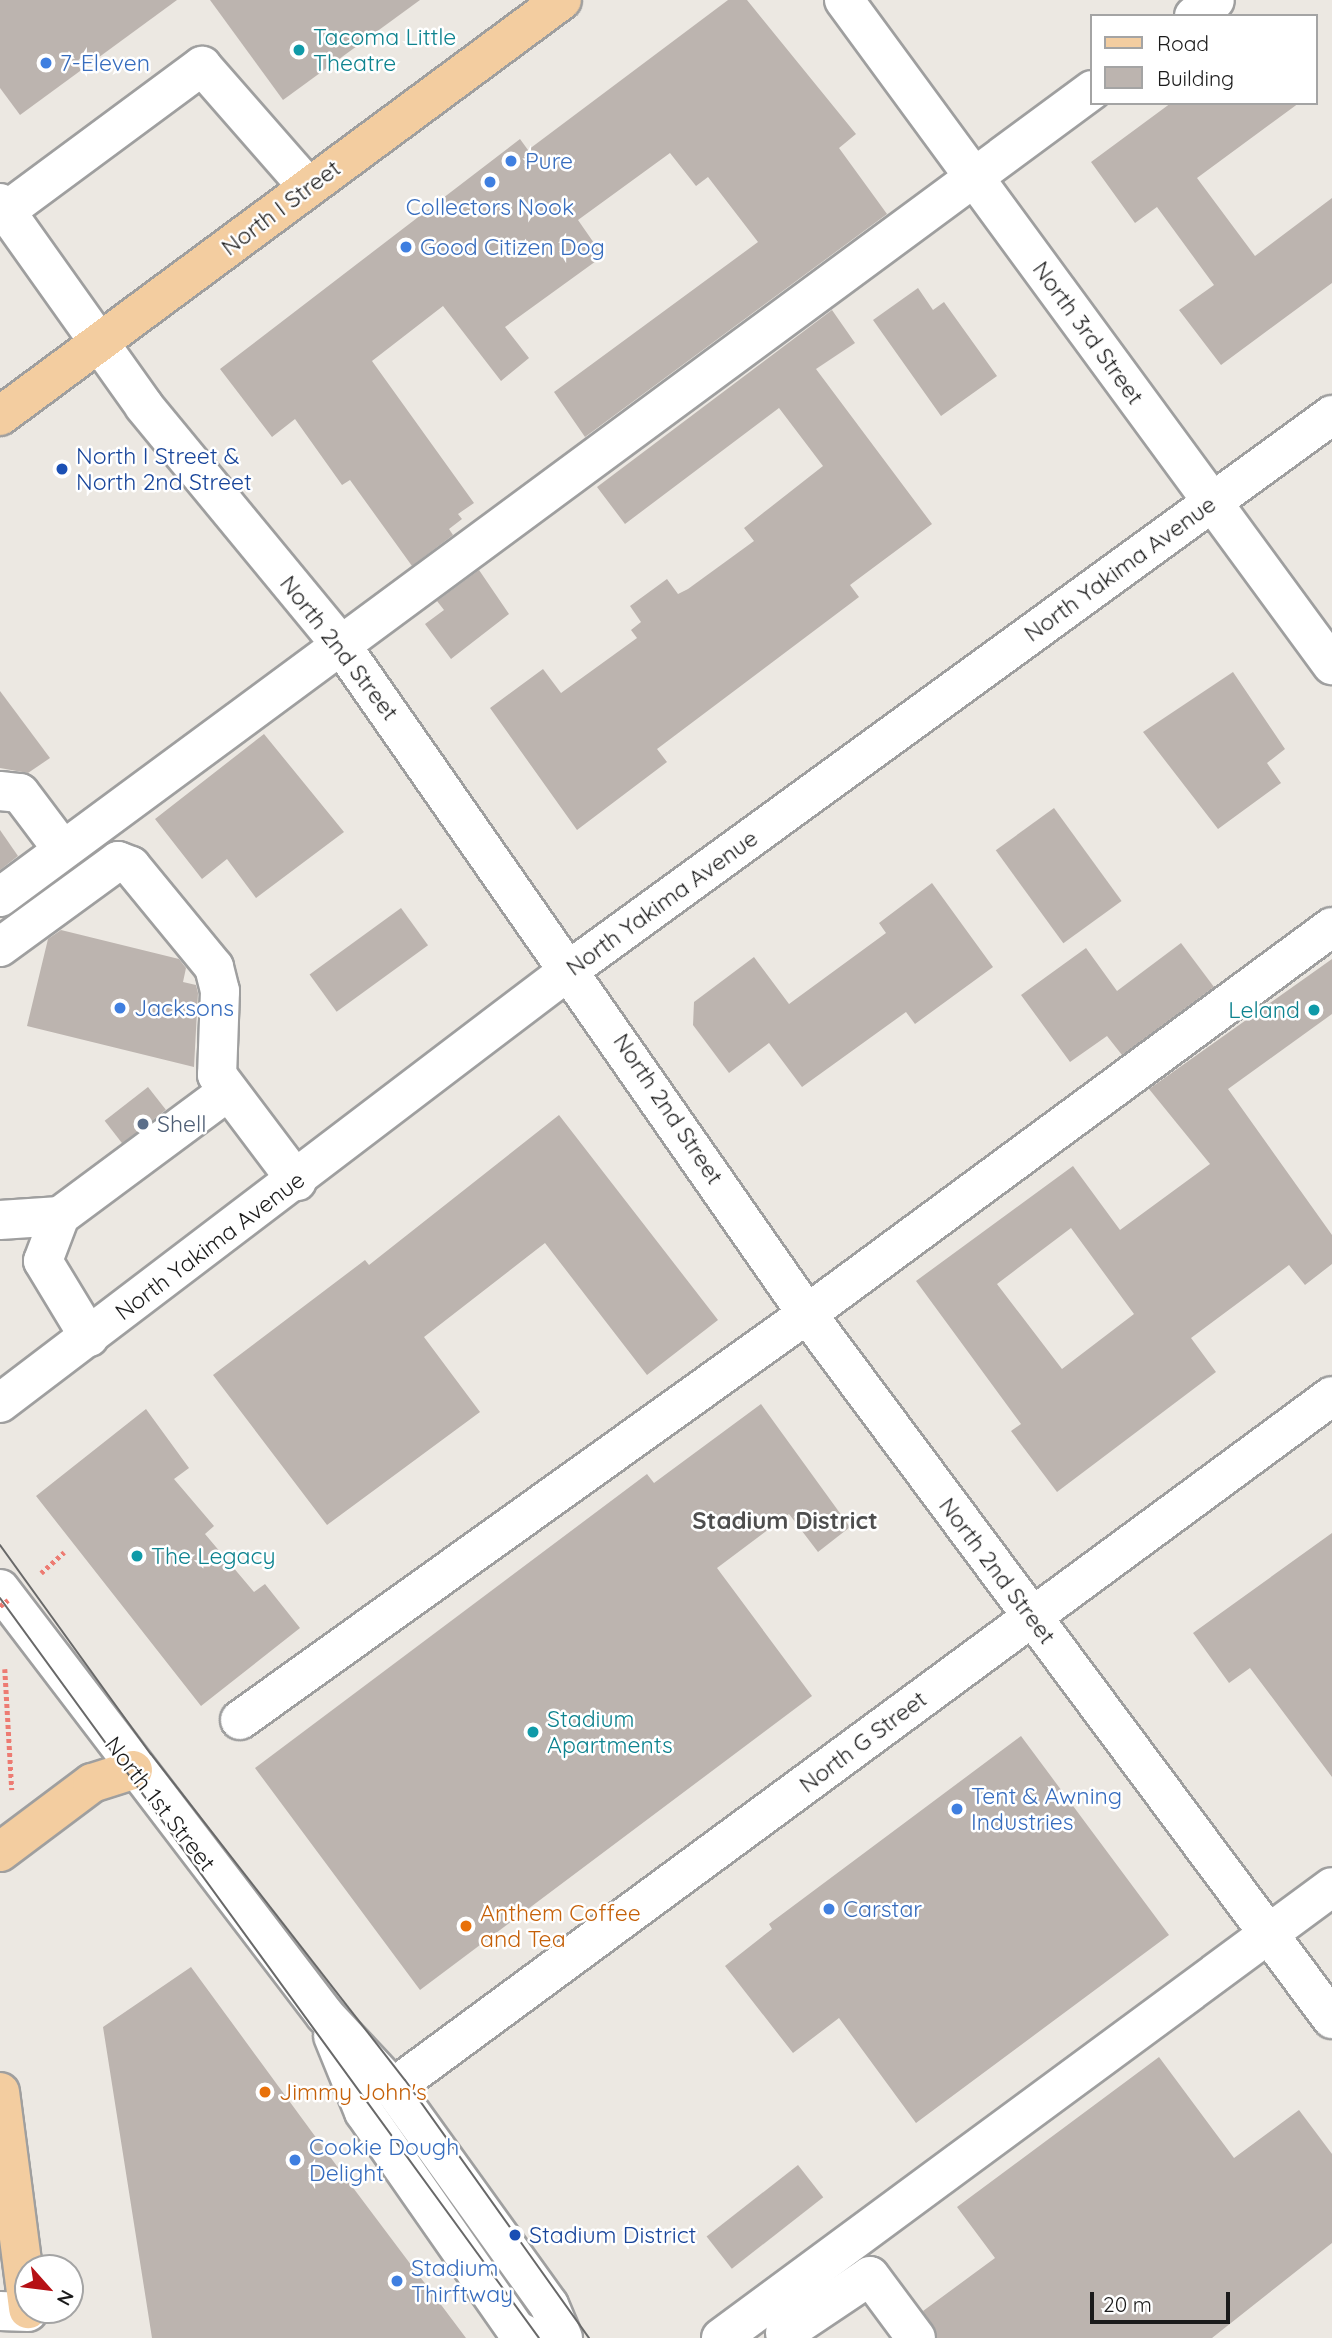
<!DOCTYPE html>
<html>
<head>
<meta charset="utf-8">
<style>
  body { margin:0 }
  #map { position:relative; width:1332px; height:2338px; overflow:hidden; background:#ece8e2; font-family:Quicksand,sans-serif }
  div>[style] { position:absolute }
  .building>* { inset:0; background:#bcb4af; transform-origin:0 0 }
  .path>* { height:4.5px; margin-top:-2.25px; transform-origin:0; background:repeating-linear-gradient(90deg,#ed7b72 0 3.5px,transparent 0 7px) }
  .roads { filter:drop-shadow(2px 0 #9f9f9f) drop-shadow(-2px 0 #9f9f9f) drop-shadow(0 2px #9f9f9f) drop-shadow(0 -2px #9f9f9f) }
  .minor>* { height:38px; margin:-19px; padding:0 19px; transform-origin:19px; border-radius:19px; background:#fff }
  .major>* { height:38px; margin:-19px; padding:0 19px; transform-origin:19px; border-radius:19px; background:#f3cda0 }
  .tram>* { height:2px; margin:-1px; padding:0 1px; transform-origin:1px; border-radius:1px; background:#696969 }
  .path-bridge>* { height:4.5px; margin-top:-2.25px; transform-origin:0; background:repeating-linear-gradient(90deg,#ed7b72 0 3.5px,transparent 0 7px) }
  .dots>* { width:19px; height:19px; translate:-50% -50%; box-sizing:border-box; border:4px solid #fff; border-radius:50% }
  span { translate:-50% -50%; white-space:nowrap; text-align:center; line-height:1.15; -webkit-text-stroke:5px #fff; paint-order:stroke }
  .culture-label { font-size:23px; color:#0d838f }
  .left { translate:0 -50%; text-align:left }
  .right { translate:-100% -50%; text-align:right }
  .shop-label { font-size:23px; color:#366cbe }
  .street-label { font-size:23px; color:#1b1b1b }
  .transit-label { font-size:23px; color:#164399 }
  .service-label { font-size:23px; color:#4e5e75 }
  .food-label { font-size:23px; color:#c56008 }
  .neighbourhood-label { font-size:24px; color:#4e4e4e; font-weight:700 }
  .legend { position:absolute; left:1090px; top:14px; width:228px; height:91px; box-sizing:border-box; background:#fff; border:2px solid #a4a4a4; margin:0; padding:9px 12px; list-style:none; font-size:21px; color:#1b1b1b }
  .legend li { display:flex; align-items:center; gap:14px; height:35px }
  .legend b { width:35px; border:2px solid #a4a4a4 }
  .north { position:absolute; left:14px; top:2254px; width:70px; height:70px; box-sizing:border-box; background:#fff; border:2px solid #a4a4a4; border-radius:50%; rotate:118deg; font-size:19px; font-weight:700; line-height:28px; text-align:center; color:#1b1b1b }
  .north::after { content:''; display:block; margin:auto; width:24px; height:32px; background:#b61115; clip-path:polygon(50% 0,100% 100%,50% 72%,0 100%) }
  .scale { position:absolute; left:1090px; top:2292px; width:140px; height:32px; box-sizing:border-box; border:4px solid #1b1b1b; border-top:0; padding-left:9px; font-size:21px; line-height:24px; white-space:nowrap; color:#1b1b1b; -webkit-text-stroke:5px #fff; paint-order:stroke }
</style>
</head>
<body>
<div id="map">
  <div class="building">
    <i style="clip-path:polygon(0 0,177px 0,20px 115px,0 88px)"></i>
    <i style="clip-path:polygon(210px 0,420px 0,283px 100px)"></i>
    <i style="clip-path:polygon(728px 0,747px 0,856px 134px,839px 148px,887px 214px,585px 437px,554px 392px,758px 242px,708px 177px,696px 186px,670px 153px,578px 220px,603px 256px,505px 327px,529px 358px,501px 381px,443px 306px,372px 361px,474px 503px,458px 514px,462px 519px,449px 529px,453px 535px,412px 566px,350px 480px,342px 485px,295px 419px,272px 437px,220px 369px,520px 139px,528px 150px)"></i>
    <i style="clip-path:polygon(1171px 103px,1299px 103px,1197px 178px,1255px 256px,1332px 198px,1332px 283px,1221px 365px,1179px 310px,1214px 285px,1157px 207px,1135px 223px,1091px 162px)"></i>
    <i style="clip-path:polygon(918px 288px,933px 310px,944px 302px,997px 376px,941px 416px,873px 320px)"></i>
    <i style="clip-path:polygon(832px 310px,855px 343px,816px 369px,932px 524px,850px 585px,859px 597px,657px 749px,667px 762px,577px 830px,490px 708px,543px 669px,561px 693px,637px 638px,631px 630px,641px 622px,630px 606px,667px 579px,678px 594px,688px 589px,754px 541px,744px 528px,823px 466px,779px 408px,625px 524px,597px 487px)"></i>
    <i style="clip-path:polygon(479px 570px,509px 614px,451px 659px,425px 624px,444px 610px,437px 601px)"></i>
    <i style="clip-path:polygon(1233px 672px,1285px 749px,1267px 763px,1281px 783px,1218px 829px,1143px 732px)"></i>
    <i style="clip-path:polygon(0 691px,50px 758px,28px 773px,0 768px)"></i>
    <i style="clip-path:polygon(264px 734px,344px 832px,256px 898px,227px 859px,202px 879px,155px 819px)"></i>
    <i style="left:1054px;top:808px;width:115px;height:72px;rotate:54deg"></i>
    <i style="clip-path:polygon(0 830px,18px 856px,0 870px)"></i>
    <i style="clip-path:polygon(932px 883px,993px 967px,915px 1024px,906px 1012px,802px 1087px,769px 1043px,729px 1073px,693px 1025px,694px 1002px,754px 957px,789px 1004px,886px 933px,879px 923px)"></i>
    <i style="left:401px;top:908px;width:46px;height:113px;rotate:54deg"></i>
    <i style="clip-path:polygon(61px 930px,179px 959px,186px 968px,183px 982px,196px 985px,198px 993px,194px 1067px,27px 1026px,48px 939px)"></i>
    <i style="clip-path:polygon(1181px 943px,1214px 987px,1122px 1055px,1107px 1036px,1070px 1062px,1021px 995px,1086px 948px,1117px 991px)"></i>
    <i style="clip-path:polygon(evenodd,1332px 959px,1332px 1014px,1228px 1089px,1332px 1235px,1332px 1264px,1305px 1285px,1289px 1265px,1191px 1338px,1216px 1372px,1057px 1492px,1011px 1431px,1021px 1424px,916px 1281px,1073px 1166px,1120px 1230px,1210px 1164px,1149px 1089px,1332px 959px,1071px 1228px,1134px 1314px,1062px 1369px,997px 1284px,1071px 1228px)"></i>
    <i style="left:148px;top:1087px;width:29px;height:55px;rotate:52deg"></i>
    <i style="clip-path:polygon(559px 1115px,718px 1320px,647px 1375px,545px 1243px,424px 1337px,480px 1412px,327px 1525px,213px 1375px,365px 1260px,369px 1265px)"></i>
    <i style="clip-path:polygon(761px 1404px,850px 1527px,818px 1552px,789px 1514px,717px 1568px,812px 1696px,420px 1990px,255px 1768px,647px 1474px,654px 1483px)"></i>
    <i style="clip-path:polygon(146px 1409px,189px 1468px,174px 1479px,214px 1526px,205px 1534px,254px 1592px,265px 1584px,300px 1628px,201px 1706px,36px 1496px)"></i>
    <i style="clip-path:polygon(1332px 1533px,1332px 1777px,1250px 1668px,1229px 1683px,1193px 1633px)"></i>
    <i style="clip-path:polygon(1021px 1736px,1169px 1935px,916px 2123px,839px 2018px,793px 2053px,725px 1966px,772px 1929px,769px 1924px)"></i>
    <i style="clip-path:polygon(191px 1967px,342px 2173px,466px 2338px,152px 2338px,103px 2027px)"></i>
    <i style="clip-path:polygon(1159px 2057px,1234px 2158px,1299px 2110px,1332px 2154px,1332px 2243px,1212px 2338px,937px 2338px,923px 2311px,995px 2258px,957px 2207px)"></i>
    <i style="left:798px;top:2165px;width:41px;height:116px;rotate:52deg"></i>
  </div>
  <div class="path">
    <i style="left:41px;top:1573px;width:31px;rotate:-42deg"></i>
    <i style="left:5px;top:1669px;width:121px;rotate:86.7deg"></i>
  </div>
  <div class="roads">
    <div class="minor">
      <i style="left:844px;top:0;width:825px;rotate:53.73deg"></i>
      <i style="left:1194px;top:16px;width:26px;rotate:-37deg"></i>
      <i style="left:0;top:203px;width:249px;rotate:54.6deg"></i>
      <i style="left:144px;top:406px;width:310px;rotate:50.5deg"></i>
      <i style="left:341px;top:645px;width:815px;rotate:55.14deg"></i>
      <i style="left:807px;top:1314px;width:879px;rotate:53.33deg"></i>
      <i style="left:6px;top:211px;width:244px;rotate:-36.5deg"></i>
      <i style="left:202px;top:66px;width:161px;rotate:48.8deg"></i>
      <i style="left:0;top:791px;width:20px;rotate:6deg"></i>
      <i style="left:20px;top:793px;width:71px;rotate:53deg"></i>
      <i style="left:0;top:897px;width:1358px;rotate:-36.46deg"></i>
      <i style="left:0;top:947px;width:146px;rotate:-36.1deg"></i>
      <i style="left:118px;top:861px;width:14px;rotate:21deg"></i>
      <i style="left:131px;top:866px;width:131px;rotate:50.6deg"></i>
      <i style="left:214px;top:967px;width:25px;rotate:76deg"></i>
      <i style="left:220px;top:991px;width:84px;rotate:92deg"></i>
      <i style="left:217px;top:1075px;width:133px;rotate:53deg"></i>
      <i style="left:60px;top:1216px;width:48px;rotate:110.7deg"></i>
      <i style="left:43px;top:1261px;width:89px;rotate:58.8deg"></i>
      <i style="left:0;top:1220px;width:60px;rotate:-3.8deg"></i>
      <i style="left:60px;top:1216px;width:208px;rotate:-36.6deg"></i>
      <i style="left:0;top:1403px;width:719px;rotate:-37.25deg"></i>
      <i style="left:572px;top:968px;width:940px;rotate:-36.04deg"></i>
      <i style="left:0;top:1589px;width:536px;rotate:52.66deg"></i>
      <i style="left:325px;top:2015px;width:100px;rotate:47deg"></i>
      <i style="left:393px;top:2088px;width:267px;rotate:54.3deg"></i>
      <i style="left:549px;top:2305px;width:36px;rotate:67deg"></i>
      <i style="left:240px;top:1720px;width:697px;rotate:-35.6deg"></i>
      <i style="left:807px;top:1314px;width:652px;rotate:-36.4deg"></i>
      <i style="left:333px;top:2036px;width:82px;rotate:67.8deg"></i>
      <i style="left:364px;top:2112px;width:266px;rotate:55.1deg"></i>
      <i style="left:516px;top:2330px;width:18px;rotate:27deg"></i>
      <i style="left:393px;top:2088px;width:1166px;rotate:-36.39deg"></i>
      <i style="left:0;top:2311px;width:28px;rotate:2deg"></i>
      <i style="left:785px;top:2333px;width:102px;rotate:-33.8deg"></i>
      <i style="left:870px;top:2276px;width:77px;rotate:53.4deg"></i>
      <i style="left:721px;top:2338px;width:759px;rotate:-36.43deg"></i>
    </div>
    <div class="major">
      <i style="left:0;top:416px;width:699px;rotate:-36.51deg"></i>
      <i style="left:0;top:1852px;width:115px;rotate:-36.9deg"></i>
      <i style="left:92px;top:1783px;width:43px;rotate:-17.6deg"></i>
      <i style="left:0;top:2092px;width:219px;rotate:82.6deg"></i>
    </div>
  </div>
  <div class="tram">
    <i style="left:0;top:1545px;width:258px;rotate:54.2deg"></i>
    <i style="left:151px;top:1754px;width:413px;rotate:52.1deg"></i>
    <i style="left:405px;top:2080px;width:317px;rotate:54.5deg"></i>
    <i style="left:0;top:1598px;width:915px;rotate:53.93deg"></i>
  </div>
  <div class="path-bridge">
    <i style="left:0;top:1606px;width:10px;rotate:-37deg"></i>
  </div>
  <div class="dots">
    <i style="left:299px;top:50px;background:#0f9aa8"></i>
    <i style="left:46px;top:63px;background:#3f7fe0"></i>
    <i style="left:511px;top:161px;background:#3f7fe0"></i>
    <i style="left:490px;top:182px;background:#3f7fe0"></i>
    <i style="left:406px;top:247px;background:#3f7fe0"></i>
    <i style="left:62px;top:469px;background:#1a4fb4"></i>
    <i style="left:120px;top:1008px;background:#3f7fe0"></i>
    <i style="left:1314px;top:1010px;background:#0f9aa8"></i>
    <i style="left:143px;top:1124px;background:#5c6f8a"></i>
    <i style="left:137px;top:1556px;background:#0f9aa8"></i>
    <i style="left:533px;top:1732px;background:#0f9aa8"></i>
    <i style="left:957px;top:1809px;background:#3f7fe0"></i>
    <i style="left:829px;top:1909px;background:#3f7fe0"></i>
    <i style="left:466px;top:1926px;background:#e8710a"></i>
    <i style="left:265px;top:2092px;background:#e8710a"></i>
    <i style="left:295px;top:2160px;background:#3f7fe0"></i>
    <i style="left:515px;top:2235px;background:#1a4fb4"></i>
    <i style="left:397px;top:2281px;background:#3f7fe0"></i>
  </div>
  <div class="culture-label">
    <span class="left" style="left:313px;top:50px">Tacoma Little<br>Theatre</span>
    <span class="right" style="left:1300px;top:1010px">Leland</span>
    <span class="left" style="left:151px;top:1556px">The Legacy</span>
    <span class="left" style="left:547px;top:1732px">Stadium<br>Apartments</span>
  </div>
  <div class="shop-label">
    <span class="left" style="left:60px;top:63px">7-Eleven</span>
    <span class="left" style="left:525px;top:161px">Pure</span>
    <span style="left:490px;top:207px">Collectors Nook</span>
    <span class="left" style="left:420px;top:247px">Good Citizen Dog</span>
    <span class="left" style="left:134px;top:1008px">Jacksons</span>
    <span class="left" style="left:971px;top:1809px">Tent &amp; Awning<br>Industries</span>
    <span class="left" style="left:843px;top:1909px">Carstar</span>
    <span class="left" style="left:309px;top:2160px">Cookie Dough<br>Delight</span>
    <span class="left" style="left:411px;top:2281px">Stadium<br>Thirftway</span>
  </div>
  <div class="street-label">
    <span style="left:281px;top:208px;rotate:-37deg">North I Street</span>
    <span style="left:1088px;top:333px;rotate:54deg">North 3rd Street</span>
    <span style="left:1120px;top:569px;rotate:-36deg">North Yakima Avenue</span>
    <span style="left:339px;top:648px;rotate:52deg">North 2nd Street</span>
    <span style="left:662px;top:903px;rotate:-36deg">North Yakima Avenue</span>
    <span style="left:668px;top:1109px;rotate:56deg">North 2nd Street</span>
    <span style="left:210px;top:1246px;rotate:-37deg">North Yakima Avenue</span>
    <span style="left:997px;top:1571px;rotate:53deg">North 2nd Street</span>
    <span style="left:863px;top:1742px;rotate:-37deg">North G Street</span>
    <span style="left:160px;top:1804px;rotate:52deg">North 1st Street</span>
  </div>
  <div class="transit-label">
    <span class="left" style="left:76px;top:469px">North I Street &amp;<br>North 2nd Street</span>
    <span class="left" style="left:529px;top:2235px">Stadium District</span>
  </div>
  <div class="service-label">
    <span class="left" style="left:157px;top:1124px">Shell</span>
  </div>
  <div class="food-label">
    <span class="left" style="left:480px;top:1926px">Anthem Coffee<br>and Tea</span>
    <span class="left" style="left:279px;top:2092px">Jimmy John's</span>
  </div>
  <div class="neighbourhood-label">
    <span style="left:785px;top:1521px">Stadium District</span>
  </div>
  <ul class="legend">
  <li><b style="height:9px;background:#f3cda0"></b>Road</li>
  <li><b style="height:19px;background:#bcb4af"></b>Building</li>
  </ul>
  <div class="north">N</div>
  <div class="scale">20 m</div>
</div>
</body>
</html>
